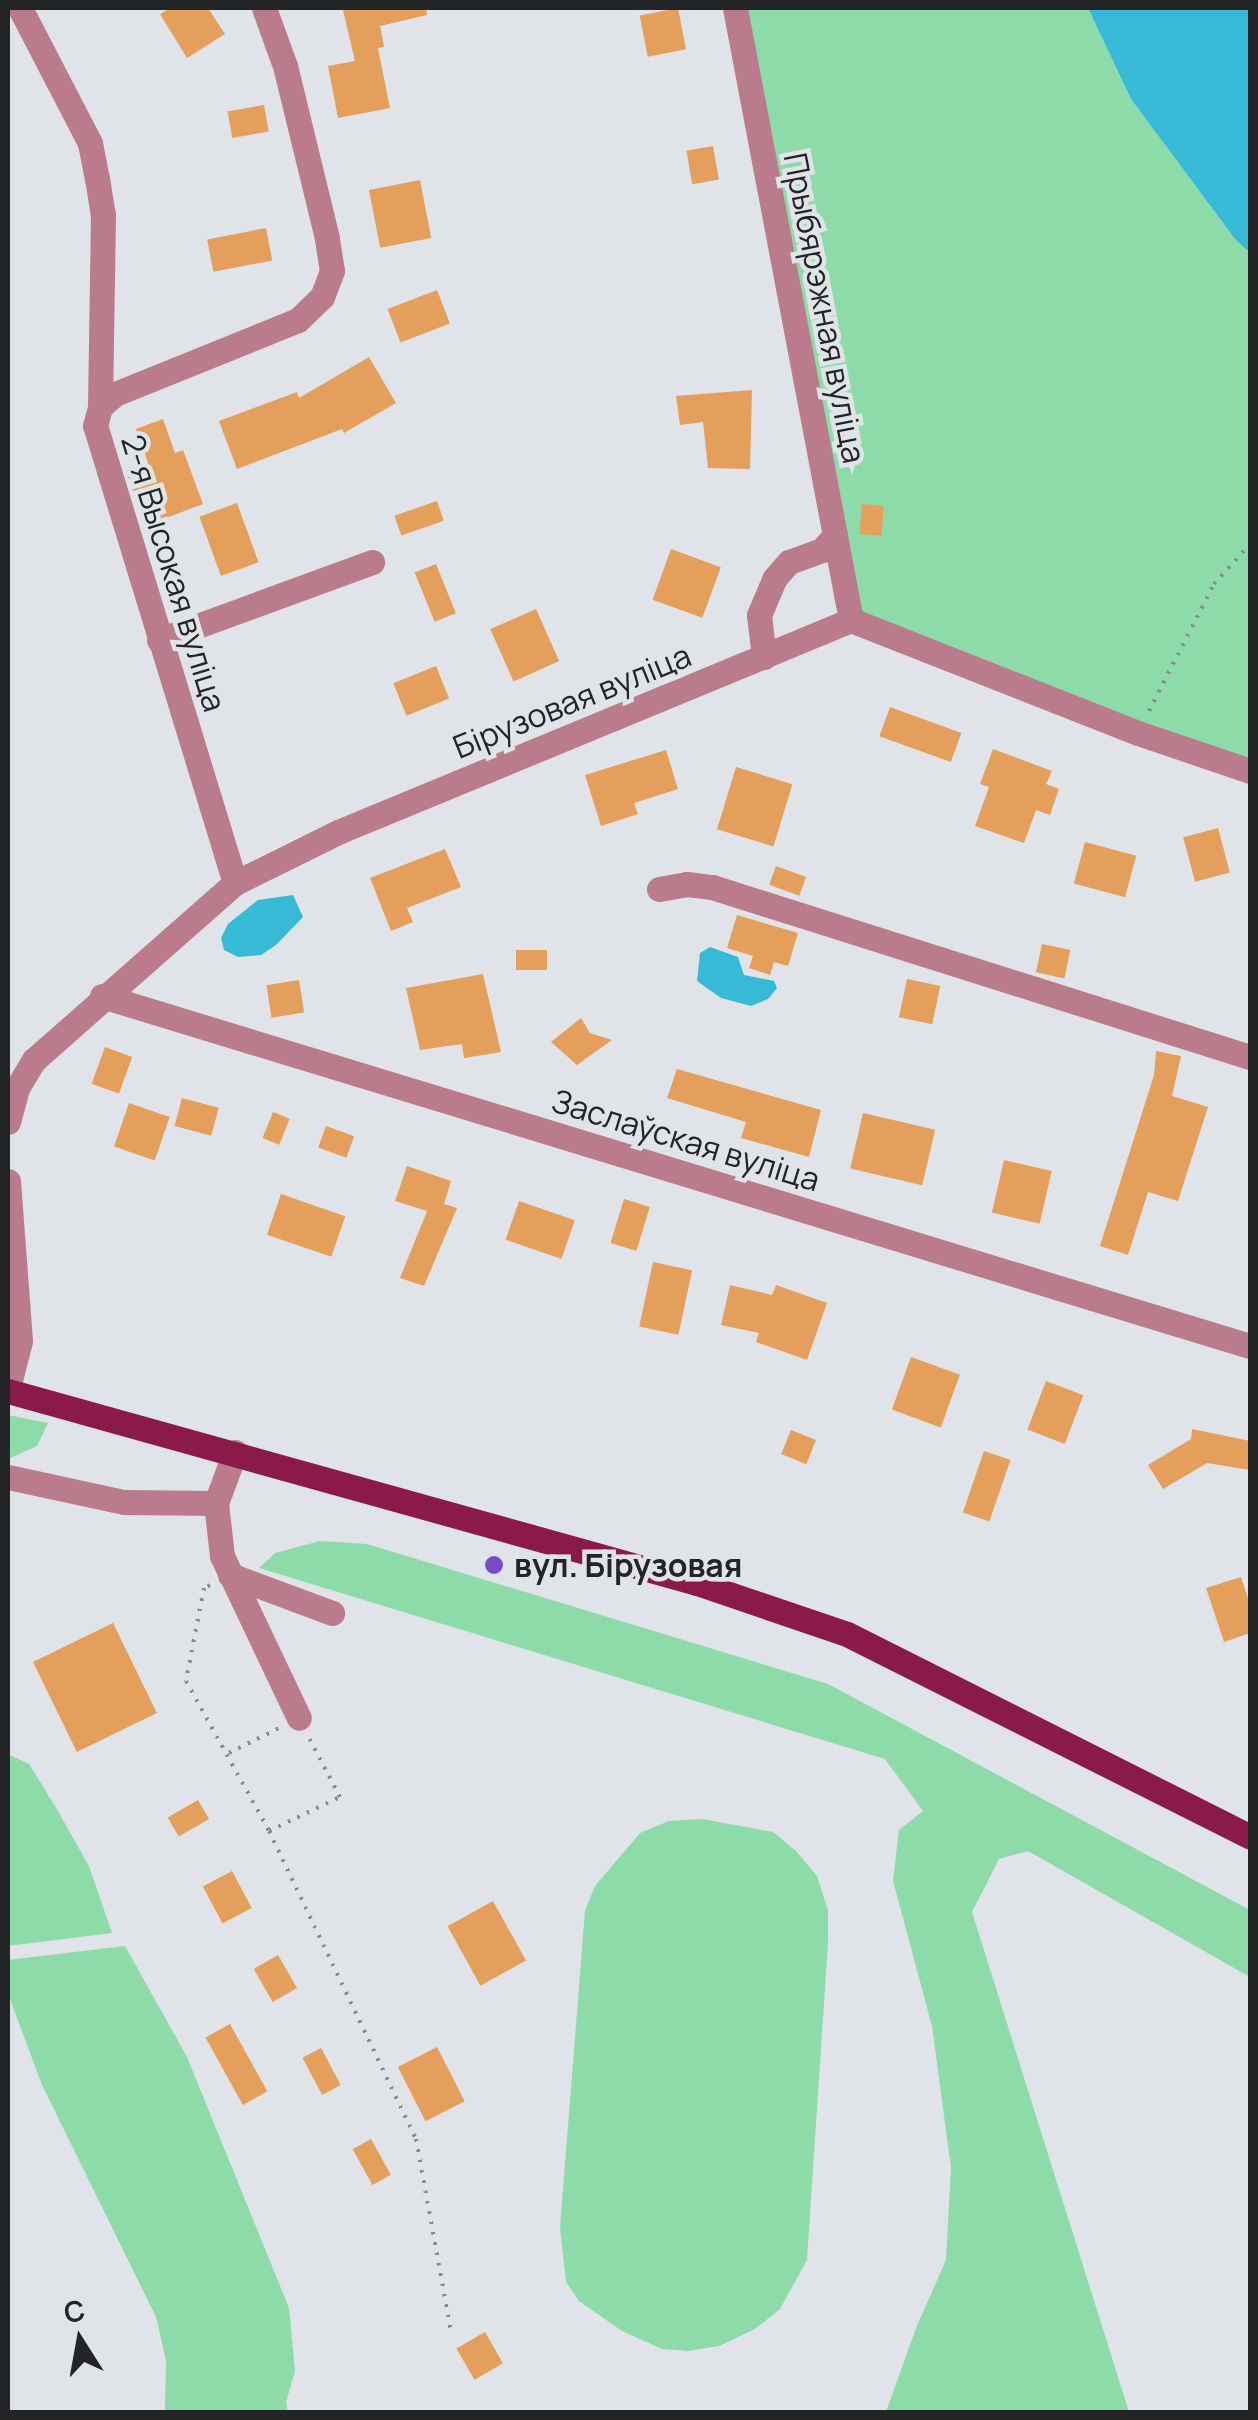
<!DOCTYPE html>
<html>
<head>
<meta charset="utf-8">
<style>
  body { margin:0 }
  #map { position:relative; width:1258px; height:2420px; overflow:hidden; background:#e0e3e7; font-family:Manrope,sans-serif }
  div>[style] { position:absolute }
  .green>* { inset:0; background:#8ddba9 }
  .water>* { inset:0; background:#36bad6 }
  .building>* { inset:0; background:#e49f5d; transform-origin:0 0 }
  .path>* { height:4px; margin-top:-2px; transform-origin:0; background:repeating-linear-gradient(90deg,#888a8d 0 2.5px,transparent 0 10.5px) }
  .minor>* { height:25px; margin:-12.5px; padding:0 12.5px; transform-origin:12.5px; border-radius:12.5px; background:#ba7c8d }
  .major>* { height:25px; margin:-12.5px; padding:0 12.5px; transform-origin:12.5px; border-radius:12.5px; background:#8a1a48 }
  .dots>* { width:28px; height:28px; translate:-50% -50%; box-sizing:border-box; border:5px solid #e0e3e7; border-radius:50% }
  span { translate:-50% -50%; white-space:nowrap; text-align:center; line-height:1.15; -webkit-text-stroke:9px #e0e3e7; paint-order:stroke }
  .street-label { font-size:32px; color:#222425 }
  .poi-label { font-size:32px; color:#222425; font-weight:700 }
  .left { translate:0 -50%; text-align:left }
  .frame { position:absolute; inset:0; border:10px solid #222425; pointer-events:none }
  .north { position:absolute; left:30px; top:2290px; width:100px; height:100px; -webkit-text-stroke:8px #e0e3e7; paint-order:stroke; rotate:349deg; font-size:28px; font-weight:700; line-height:40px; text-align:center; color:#222425 }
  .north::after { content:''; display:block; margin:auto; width:35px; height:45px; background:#222425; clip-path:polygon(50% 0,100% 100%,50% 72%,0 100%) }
</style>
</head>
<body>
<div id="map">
  <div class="green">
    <i style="clip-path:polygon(735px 8px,1088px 8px,1131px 99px,1235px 239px,1250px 253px,1250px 767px,851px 620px)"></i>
    <i style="clip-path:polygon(8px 1415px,48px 1423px,37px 1446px,8px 1459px)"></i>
    <i style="clip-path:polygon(320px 1541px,367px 1544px,828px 1684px,1250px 1910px,1250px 1977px,1028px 1851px,999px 1859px,972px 1912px,1129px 2412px,886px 2412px,916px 2328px,946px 2260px,951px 2168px,932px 2026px,893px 1881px,899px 1830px,923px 1811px,885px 1759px,259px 1568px,275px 1553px)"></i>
    <i style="clip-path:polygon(8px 1754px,29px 1764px,55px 1806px,89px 1866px,112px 1933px,8px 1946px)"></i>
    <i style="clip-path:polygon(702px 1819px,773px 1832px,796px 1851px,817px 1876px,828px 1910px,828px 1943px,807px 2260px,780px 2309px,755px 2329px,719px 2346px,688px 2351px,662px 2349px,622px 2331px,579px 2301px,566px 2282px,560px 2227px,585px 1911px,595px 1886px,640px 1833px,669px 1821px)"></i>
    <i style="clip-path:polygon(125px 1946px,187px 2057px,289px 2308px,295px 2371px,286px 2402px,288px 2412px,165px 2412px,166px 2360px,156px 2317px,42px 2085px,8px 1994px,8px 1960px)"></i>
  </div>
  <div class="water">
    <i style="clip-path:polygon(1088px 8px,1250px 8px,1250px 253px,1235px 239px,1131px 99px)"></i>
    <i style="clip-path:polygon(293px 895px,303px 917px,276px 945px,261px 955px,238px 957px,224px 950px,221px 938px,228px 924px,258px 900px)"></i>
    <i style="clip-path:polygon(710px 947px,738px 957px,744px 975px,774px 981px,777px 988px,768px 999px,751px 1006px,721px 998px,697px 981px,700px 953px)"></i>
  </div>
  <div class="building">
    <i style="clip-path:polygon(171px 8px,208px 8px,225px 34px,187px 58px,160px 14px)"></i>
    <i style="clip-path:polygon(356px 8px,426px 8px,427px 15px,380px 26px,384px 47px,378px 48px,390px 108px,338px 118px,328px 66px,355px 61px,343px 10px)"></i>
    <i style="left:678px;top:8px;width:42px;height:39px;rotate:79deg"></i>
    <i style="left:264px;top:105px;width:27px;height:37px;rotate:80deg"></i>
    <i style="left:713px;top:146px;width:34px;height:27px;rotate:80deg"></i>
    <i style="left:420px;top:180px;width:59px;height:52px;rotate:79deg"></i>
    <i style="left:266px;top:228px;width:33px;height:60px;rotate:79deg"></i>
    <i style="left:437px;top:290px;width:36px;height:53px;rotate:69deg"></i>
    <i style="clip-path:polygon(369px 357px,396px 403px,344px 433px,342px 429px,237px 469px,219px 421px,297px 392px,299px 398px)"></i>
    <i style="clip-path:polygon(752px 390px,750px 469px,708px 468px,703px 422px,680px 425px,676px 396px)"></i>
    <i style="clip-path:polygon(163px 419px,175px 453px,183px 450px,203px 504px,145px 526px,126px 471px,148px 463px,136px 429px)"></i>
    <i style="left:437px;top:501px;width:21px;height:45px;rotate:71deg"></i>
    <i style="left:237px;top:503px;width:63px;height:40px;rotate:70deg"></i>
    <i style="left:862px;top:504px;width:22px;height:30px;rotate:5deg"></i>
    <i style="left:671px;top:549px;width:53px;height:54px;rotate:20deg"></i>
    <i style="left:436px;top:564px;width:53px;height:23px;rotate:68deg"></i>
    <i style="left:536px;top:609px;width:57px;height:50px;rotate:66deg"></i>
    <i style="left:436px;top:666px;width:35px;height:46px;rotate:68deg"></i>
    <i style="left:890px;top:707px;width:76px;height:31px;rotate:20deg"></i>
    <i style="clip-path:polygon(993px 749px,1052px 771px,1046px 784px,1059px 789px,1050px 815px,1036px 810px,1024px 843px,975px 826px,989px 787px,980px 784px)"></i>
    <i style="clip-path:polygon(666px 750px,678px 789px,634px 803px,638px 814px,601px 826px,585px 775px)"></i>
    <i style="left:736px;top:767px;width:59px;height:65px;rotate:17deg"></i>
    <i style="left:1218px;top:828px;width:46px;height:36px;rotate:75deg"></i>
    <i style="left:1085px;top:842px;width:53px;height:43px;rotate:15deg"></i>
    <i style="clip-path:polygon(445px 849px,461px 887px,407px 908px,413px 922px,391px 931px,370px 878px)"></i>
    <i style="left:776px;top:866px;width:32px;height:20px;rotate:20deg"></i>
    <i style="clip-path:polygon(737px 915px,798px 933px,788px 966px,774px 962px,770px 975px,749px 968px,753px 956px,727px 948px)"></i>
    <i style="left:1042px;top:944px;width:29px;height:29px;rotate:12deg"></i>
    <i style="left:547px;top:950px;width:20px;height:31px;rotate:90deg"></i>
    <i style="clip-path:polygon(483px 974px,501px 1052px,464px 1058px,462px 1044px,420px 1050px,406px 988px)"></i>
    <i style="left:907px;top:979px;width:34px;height:39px;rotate:12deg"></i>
    <i style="left:299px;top:980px;width:33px;height:33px;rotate:81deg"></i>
    <i style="clip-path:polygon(581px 1018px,590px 1033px,612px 1040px,577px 1065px,551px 1042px)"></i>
    <i style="left:105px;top:1047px;width:29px;height:39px;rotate:20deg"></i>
    <i style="clip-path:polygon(1156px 1051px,1181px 1056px,1172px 1096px,1208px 1107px,1178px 1201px,1148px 1192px,1128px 1255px,1100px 1246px,1154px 1075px)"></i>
    <i style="clip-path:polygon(677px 1069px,821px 1110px,809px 1157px,741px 1138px,746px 1122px,667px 1098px)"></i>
    <i style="left:182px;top:1098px;width:38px;height:29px;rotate:15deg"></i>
    <i style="left:129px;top:1103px;width:43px;height:46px;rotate:19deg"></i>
    <i style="left:273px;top:1112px;width:18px;height:28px;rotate:22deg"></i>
    <i style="left:863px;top:1113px;width:74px;height:57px;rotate:13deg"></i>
    <i style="left:326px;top:1126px;width:30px;height:23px;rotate:20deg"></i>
    <i style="left:1004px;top:1160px;width:49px;height:54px;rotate:13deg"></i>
    <i style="clip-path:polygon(407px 1166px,451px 1181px,444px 1204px,457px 1208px,424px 1286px,400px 1278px,427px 1211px,395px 1201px)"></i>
    <i style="left:281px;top:1194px;width:68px;height:43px;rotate:19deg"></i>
    <i style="left:624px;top:1199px;width:27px;height:46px;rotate:17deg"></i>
    <i style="left:519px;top:1201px;width:59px;height:41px;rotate:19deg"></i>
    <i style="left:653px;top:1262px;width:40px;height:66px;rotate:12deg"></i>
    <i style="clip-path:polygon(730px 1285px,772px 1295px,776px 1285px,827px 1303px,807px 1360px,756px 1342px,759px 1333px,721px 1325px)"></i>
    <i style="left:911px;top:1357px;width:52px;height:56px;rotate:20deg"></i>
    <i style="left:1046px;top:1381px;width:40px;height:52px;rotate:21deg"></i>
    <i style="clip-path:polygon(1192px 1429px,1250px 1441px,1250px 1470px,1207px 1463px,1163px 1489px,1148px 1465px,1191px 1439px)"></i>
    <i style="left:791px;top:1430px;width:27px;height:26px;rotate:22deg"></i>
    <i style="left:984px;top:1451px;width:28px;height:65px;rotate:19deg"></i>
    <i style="clip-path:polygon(1241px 1577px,1250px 1604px,1250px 1633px,1224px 1642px,1206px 1588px)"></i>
    <i style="left:113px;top:1623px;width:100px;height:89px;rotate:64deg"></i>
    <i style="left:198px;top:1800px;width:22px;height:35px;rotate:60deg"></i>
    <i style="left:232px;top:1871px;width:42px;height:33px;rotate:62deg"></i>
    <i style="left:493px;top:1901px;width:68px;height:52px;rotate:61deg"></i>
    <i style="left:278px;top:1955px;width:38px;height:28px;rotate:60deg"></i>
    <i style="left:230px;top:2024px;width:77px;height:28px;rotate:61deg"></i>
    <i style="left:437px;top:2047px;width:61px;height:44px;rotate:63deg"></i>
    <i style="left:321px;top:2048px;width:42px;height:21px;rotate:62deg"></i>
    <i style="left:371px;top:2139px;width:41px;height:21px;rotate:61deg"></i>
    <i style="left:485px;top:2332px;width:36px;height:33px;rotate:60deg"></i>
  </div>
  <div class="path">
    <i style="left:1149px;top:711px;width:143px;rotate:-62.9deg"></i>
    <i style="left:1214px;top:584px;width:54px;rotate:-48deg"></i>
    <i style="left:210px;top:1585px;width:7px;rotate:153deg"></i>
    <i style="left:204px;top:1588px;width:95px;rotate:101deg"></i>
    <i style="left:186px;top:1681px;width:171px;rotate:61deg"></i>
    <i style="left:269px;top:1831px;width:341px;rotate:64.5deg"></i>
    <i style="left:416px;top:2139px;width:196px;rotate:79.7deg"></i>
    <i style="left:229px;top:1753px;width:56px;rotate:-26.6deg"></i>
    <i style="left:269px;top:1831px;width:79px;rotate:-25.6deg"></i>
    <i style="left:340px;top:1797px;width:67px;rotate:-117.7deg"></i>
  </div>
  <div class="minor">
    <i style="left:20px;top:8px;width:152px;rotate:62.6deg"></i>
    <i style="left:90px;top:143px;width:36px;rotate:79deg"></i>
    <i style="left:97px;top:178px;width:37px;rotate:81deg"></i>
    <i style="left:103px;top:215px;width:192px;rotate:90.9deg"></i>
    <i style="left:735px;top:8px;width:623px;rotate:79.27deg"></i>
    <i style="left:159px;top:640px;width:227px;rotate:-20.1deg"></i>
    <i style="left:764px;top:657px;width:42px;rotate:-96.8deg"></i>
    <i style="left:759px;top:615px;width:39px;rotate:-67deg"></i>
    <i style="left:774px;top:579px;width:23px;rotate:-49deg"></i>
    <i style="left:789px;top:562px;width:35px;rotate:-20deg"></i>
    <i style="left:822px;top:550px;width:20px;rotate:-49deg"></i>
    <i style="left:235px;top:883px;width:478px;rotate:-107deg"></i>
    <i style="left:95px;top:426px;width:20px;rotate:-75deg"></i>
    <i style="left:100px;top:407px;width:20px;rotate:-41deg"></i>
    <i style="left:115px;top:394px;width:197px;rotate:-22deg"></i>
    <i style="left:298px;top:320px;width:33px;rotate:-44deg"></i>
    <i style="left:322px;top:297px;width:28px;rotate:-69deg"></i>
    <i style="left:332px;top:271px;width:33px;rotate:-99deg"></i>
    <i style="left:327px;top:238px;width:177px;rotate:-103.7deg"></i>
    <i style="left:285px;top:66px;width:62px;rotate:-109.9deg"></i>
    <i style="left:659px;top:889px;width:28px;rotate:-10deg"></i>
    <i style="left:687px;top:884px;width:25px;rotate:7deg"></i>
    <i style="left:712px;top:887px;width:564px;rotate:17.54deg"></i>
    <i style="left:102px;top:996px;width:1200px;rotate:16.96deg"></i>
    <i style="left:8px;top:1122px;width:35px;rotate:-75deg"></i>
    <i style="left:17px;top:1088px;width:33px;rotate:-59deg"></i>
    <i style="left:34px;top:1060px;width:268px;rotate:-41.4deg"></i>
    <i style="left:235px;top:883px;width:115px;rotate:-26.3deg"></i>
    <i style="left:338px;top:832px;width:555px;rotate:-22.45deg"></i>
    <i style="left:851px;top:620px;width:308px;rotate:21.5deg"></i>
    <i style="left:1138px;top:733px;width:118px;rotate:18.7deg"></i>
    <i style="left:8px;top:1181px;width:160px;rotate:85.7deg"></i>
    <i style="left:20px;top:1341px;width:49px;rotate:104.3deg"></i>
    <i style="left:235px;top:1452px;width:54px;rotate:110.4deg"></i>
    <i style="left:216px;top:1503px;width:53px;rotate:83.5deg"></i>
    <i style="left:222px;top:1556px;width:179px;rotate:64.6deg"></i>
    <i style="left:8px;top:1477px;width:119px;rotate:12.2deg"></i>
    <i style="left:124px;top:1502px;width:92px;rotate:0.6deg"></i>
    <i style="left:230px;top:1575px;width:109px;rotate:20.4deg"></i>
  </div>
  <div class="major">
    <i style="left:8px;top:1391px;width:715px;rotate:15.57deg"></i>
    <i style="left:697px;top:1583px;width:158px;rotate:18.8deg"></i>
    <i style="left:847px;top:1634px;width:451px;rotate:26.7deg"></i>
  </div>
  <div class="dots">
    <i style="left:494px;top:1565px;background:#7a4cc4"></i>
  </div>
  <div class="street-label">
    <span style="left:825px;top:308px;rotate:79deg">Прыбярэжная вуліца</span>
    <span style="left:174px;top:573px;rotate:73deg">2-я Высокая вуліца</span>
    <span style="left:572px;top:701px;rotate:-22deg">Бірузовая вуліца</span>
    <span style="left:686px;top:1140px;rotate:17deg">Заслаўская вуліца</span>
  </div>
  <div class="poi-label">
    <span class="left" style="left:514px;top:1565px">вул. Бірузовая</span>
  </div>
  <div class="frame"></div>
  <div class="north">С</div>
</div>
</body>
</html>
